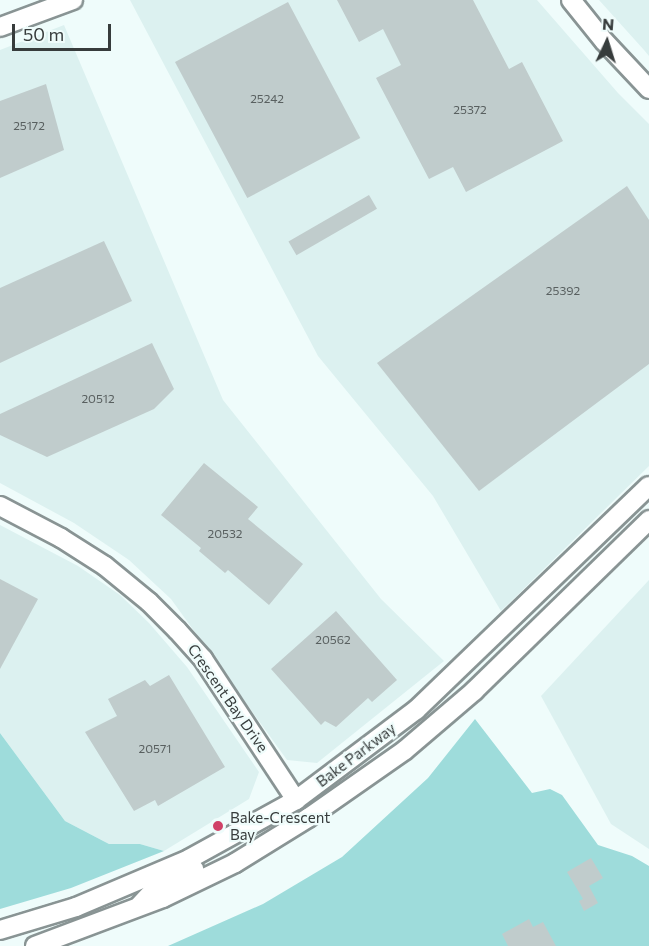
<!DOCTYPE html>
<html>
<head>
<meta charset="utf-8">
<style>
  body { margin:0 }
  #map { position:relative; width:649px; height:946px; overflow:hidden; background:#effcfb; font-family:Commissioner,sans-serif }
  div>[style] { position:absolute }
  .built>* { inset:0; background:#dcf1f0 }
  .green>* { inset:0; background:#9edcdb }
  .building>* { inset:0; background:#c0cccc; transform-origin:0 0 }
  .roads { filter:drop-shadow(2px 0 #899494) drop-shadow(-2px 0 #899494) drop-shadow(0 2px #899494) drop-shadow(0 -2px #899494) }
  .secondary>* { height:18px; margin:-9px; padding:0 9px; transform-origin:9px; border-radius:9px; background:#fff }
  .dots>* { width:16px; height:16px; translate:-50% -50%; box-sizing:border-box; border:3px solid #effcfb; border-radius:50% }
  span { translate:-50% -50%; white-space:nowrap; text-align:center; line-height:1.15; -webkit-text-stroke:4.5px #effcfb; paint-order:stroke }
  .number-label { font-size:12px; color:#596060 }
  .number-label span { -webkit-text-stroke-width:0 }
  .street-label { font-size:15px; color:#373c3c }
  .poi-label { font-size:15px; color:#373c3c }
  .left { translate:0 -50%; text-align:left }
  .north { position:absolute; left:577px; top:12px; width:60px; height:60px; -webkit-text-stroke:4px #effcfb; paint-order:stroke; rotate:4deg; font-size:16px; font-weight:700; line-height:24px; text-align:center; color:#373c3c }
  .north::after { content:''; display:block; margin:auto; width:21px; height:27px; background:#373c3c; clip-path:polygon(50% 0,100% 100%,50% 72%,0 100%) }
  .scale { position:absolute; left:12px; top:24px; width:99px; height:27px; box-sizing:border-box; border:3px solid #373c3c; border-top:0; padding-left:8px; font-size:18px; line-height:21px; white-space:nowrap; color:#373c3c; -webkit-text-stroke:4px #effcfb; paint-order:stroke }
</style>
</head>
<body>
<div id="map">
  <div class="built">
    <i style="clip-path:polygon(130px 0,537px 0,618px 93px,649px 124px,649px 466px,501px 611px,433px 496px,318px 356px)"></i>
    <i style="clip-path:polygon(599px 0,649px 0,649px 56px,644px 50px)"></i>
    <i style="clip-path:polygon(64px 25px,223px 400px,381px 599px,444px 661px,317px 763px,287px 760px,171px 599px,129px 560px,74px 523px,0 483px,0 50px)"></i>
    <i style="clip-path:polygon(0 525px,78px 566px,120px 595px,149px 623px,187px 667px,259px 772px,249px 799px,164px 851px,140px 844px,109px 844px,65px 821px,0 733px)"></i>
    <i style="clip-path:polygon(649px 580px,649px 849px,611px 824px,541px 696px)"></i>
  </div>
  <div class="green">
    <i style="clip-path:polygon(475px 719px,532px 793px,550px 789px,562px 795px,598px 845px,632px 856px,649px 866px,649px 946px,168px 946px,263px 904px,342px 857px,428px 778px)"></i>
    <i style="clip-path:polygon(0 733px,65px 821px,109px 844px,140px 844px,164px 851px,71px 888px,0 909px)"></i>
  </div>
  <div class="building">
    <i style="clip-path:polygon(337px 0,473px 0,509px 69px,522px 62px,563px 141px,466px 192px,453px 167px,429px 179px,376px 78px,401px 65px,383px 29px,359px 42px)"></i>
    <i style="left:288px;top:2px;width:154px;height:128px;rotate:62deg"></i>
    <i style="clip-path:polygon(46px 84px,64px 150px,0 178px,0 101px)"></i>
    <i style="clip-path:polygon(627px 186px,649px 220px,649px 364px,479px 491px,377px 363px)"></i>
    <i style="left:369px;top:195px;width:16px;height:93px;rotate:60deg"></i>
    <i style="clip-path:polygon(104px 241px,132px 301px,0 363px,0 288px)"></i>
    <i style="clip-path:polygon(152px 343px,174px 389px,154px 409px,47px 457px,0 435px,0 414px)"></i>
    <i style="clip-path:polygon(204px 463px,258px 507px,248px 519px,303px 564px,269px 605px,228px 570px,225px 573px,199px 551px,201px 548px,161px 515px)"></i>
    <i style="clip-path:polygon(0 579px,38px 599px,0 669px)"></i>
    <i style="clip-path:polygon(336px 611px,397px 680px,372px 702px,368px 698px,336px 727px,325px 721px,321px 725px,271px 669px)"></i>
    <i style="clip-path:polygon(169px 675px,225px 767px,158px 806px,155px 800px,134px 811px,85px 732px,117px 716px,108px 699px,145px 680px,150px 686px)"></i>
    <i style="clip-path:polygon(591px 858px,603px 878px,589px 886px,598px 903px,584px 911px,579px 901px,583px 899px,567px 872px)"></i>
    <i style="clip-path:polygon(529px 919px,533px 927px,543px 922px,556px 946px,508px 946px,502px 934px)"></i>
  </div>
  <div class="roads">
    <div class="secondary">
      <i style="left:571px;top:0;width:53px;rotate:51.2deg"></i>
      <i style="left:604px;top:41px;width:66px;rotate:46.8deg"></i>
      <i style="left:0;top:27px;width:78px;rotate:-20.3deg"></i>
      <i style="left:0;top:506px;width:69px;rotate:27.7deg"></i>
      <i style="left:61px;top:538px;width:52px;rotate:32.5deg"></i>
      <i style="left:105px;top:566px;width:57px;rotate:39.3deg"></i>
      <i style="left:149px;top:602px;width:40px;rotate:45deg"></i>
      <i style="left:177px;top:630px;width:39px;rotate:48deg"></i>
      <i style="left:203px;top:659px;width:169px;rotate:56.6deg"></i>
      <i style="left:140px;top:905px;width:26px;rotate:-47deg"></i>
      <i style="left:158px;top:886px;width:40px;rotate:-25deg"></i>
      <i style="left:0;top:930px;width:79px;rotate:-16.8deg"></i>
      <i style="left:76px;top:907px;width:123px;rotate:-23deg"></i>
      <i style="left:189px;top:859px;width:122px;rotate:-28.9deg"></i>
      <i style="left:296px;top:800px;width:150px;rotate:-36.9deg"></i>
      <i style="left:416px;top:710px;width:323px;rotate:-43.9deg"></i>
      <i style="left:35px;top:946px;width:137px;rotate:-20.6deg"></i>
      <i style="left:163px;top:898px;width:80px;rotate:-25.9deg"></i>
      <i style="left:235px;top:863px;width:86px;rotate:-31.7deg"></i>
      <i style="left:308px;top:818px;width:118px;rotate:-35deg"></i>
      <i style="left:405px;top:750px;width:91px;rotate:-40.5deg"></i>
      <i style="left:474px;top:691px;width:245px;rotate:-44.3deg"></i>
    </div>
  </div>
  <div class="dots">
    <i style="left:218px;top:826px;background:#d04167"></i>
  </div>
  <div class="number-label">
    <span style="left:267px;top:99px">25242</span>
    <span style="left:470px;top:110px">25372</span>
    <span style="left:29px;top:126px">25172</span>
    <span style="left:563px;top:291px">25392</span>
    <span style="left:98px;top:399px">20512</span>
    <span style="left:225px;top:534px">20532</span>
    <span style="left:333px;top:640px">20562</span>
    <span style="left:155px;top:749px">20571</span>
  </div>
  <div class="street-label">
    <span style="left:228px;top:698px;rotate:55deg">Crescent Bay Drive</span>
    <span style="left:356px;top:755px;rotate:-37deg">Bake Parkway</span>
  </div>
  <div class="poi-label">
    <span class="left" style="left:230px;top:826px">Bake-Crescent<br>Bay</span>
  </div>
  <div class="north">N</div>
  <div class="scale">50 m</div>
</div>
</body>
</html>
